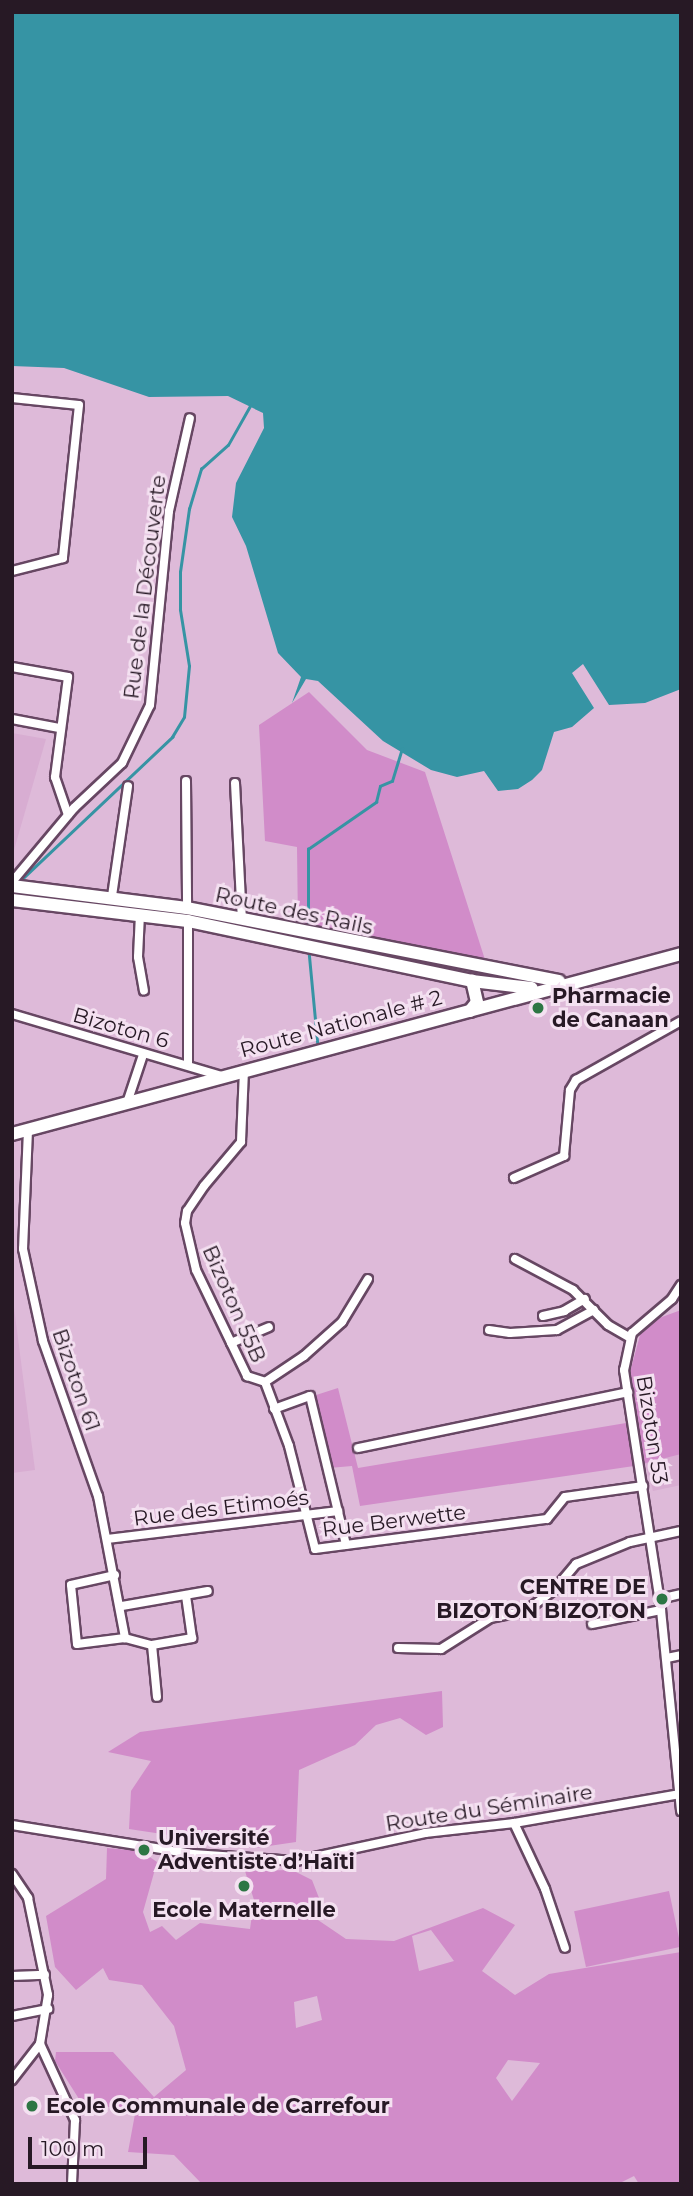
<!DOCTYPE html>
<html>
<head>
<meta charset="utf-8">
<style>
  body { margin:0 }
  #map { position:relative; width:693px; height:2196px; overflow:hidden; background:#debad9; font-family:Montserrat,sans-serif }
  div>[style] { position:absolute }
  .built>* { inset:0; background:#d8add2 }
  .green>* { inset:0; background:#d18cc9; transform-origin:0 0 }
  .water>* { inset:0; background:#3694a4 }
  .stream>* { height:2.5px; margin:-1.25px; padding:0 1.25px; transform-origin:1.25px; border-radius:1.25px; background:#3694a4 }
  .roads { filter:drop-shadow(2px 0 #674763) drop-shadow(-2px 0 #674763) drop-shadow(0 2px #674763) drop-shadow(0 -2px #674763) }
  .minor>* { height:8px; margin:-4px; padding:0 4px; transform-origin:4px; border-radius:4px; background:#fff }
  .primary>* { height:12px; margin:-6px; padding:0 6px; transform-origin:6px; border-radius:6px; background:#fff }
  .dots>* { width:19px; height:19px; translate:-50% -50%; box-sizing:border-box; border:4px solid #f4e1f1; border-radius:50% }
  span { translate:-50% -50%; white-space:nowrap; text-align:center; line-height:1.15; -webkit-text-stroke:6px #f4e1f1; paint-order:stroke }
  .street-label { font-size:21px; color:#271925 }
  .poi-label { font-size:21px; color:#271925; font-weight:700 }
  .left { translate:0 -50%; text-align:left }
  .right { translate:-100% -50%; text-align:right }
  .frame { position:absolute; inset:0; border:14px solid #271925; pointer-events:none }
  .scale { position:absolute; left:28px; top:2137px; width:119px; height:32px; box-sizing:border-box; border:4px solid #271925; border-top:0; padding-left:9px; font-size:21px; line-height:24px; white-space:nowrap; color:#271925; -webkit-text-stroke:5px #f4e1f1; paint-order:stroke }
</style>
</head>
<body>
<div id="map">
  <div class="built">
    <i style="clip-path:polygon(12px 733px,46px 739px,12px 857px)"></i>
    <i style="clip-path:polygon(12px 1292px,35px 1470px,12px 1473px)"></i>
    <i style="clip-path:polygon(681px 1422px,681px 1485px,653px 1491px,636px 1433px)"></i>
  </div>
  <div class="green">
    <i style="clip-path:polygon(309px 692px,367px 750px,425px 772px,487px 966px,298px 925px,297px 847px,265px 841px,259px 725px)"></i>
    <i style="clip-path:polygon(681px 1310px,681px 1454px,634px 1466px,360px 1506px,352px 1466px,329px 1468px,313px 1396px,338px 1388px,358px 1468px,632px 1422px,626px 1387px,643px 1324px)"></i>
    <i style="clip-path:polygon(442px 1691px,443px 1727px,426px 1735px,400px 1718px,376px 1725px,355px 1745px,299px 1770px,296px 1842px,255px 1848px,129px 1829px,131px 1791px,151px 1761px,108px 1752px,140px 1732px)"></i>
    <i style="clip-path:polygon(evenodd,107px 1848px,141px 1851px,157px 1862px,143px 1912px,150px 1932px,162px 1926px,176px 1940px,200px 1923px,250px 1929px,254px 1900px,245px 1871px,292px 1870px,312px 1880px,319px 1898px,313px 1900px,318px 1920px,346px 1939px,394px 1941px,483px 1908px,515px 1925px,482px 1971px,515px 1995px,549px 1974px,681px 1952px,681px 2184px,639px 2184px,634px 2176px,618px 2184px,202px 2184px,174px 2155px,128px 2152px,135px 2114px,79px 2099px,55px 2061px,56px 2052px,113px 2052px,154px 2097px,186px 2070px,174px 2026px,142px 1985px,109px 1980px,103px 1968px,76px 1990px,55px 1967px,46px 1916px,106px 1879px,107px 1848px,431px 1930px,454px 1961px,419px 1971px,412px 1936px,431px 1930px,107px 1848px,317px 1996px,322px 2020px,296px 2028px,294px 2002px,317px 1996px,107px 1848px,508px 2060px,540px 2063px,512px 2101px,496px 2078px,508px 2060px)"></i>
    <i style="left:669px;top:1891px;width:57px;height:97px;rotate:78deg"></i>
  </div>
  <div class="water">
    <i style="clip-path:polygon(12px 12px,681px 12px,681px 689px,645px 703px,609px 705px,583px 664px,572px 673px,594px 708px,572px 727px,554px 732px,542px 770px,532px 780px,518px 789px,498px 791px,484px 771px,457px 777px,431px 770px,383px 741px,318px 681px,306px 679px,292px 703px,301px 677px,278px 653px,246px 546px,232px 517px,236px 483px,264px 428px,263px 413px,228px 396px,149px 397px,64px 368px,12px 366px)"></i>
  </div>
  <div class="stream">
    <i style="left:22px;top:879px;width:207px;rotate:-43.4deg"></i>
    <i style="left:172px;top:737px;width:23px;rotate:-59deg"></i>
    <i style="left:184px;top:717px;width:51px;rotate:-84.4deg"></i>
    <i style="left:189px;top:666px;width:57px;rotate:-99.1deg"></i>
    <i style="left:180px;top:610px;width:38px;rotate:-90deg"></i>
    <i style="left:180px;top:572px;width:64px;rotate:-81.9deg"></i>
    <i style="left:189px;top:509px;width:42px;rotate:-73.3deg"></i>
    <i style="left:201px;top:469px;width:36px;rotate:-42deg"></i>
    <i style="left:228px;top:445px;width:45px;rotate:-60.6deg"></i>
    <i style="left:308px;top:927px;width:78px;rotate:-90deg"></i>
    <i style="left:308px;top:849px;width:83px;rotate:-34.7deg"></i>
    <i style="left:376px;top:802px;width:16px;rotate:-76deg"></i>
    <i style="left:380px;top:786px;width:13px;rotate:-23deg"></i>
    <i style="left:392px;top:781px;width:34px;rotate:-73deg"></i>
    <i style="left:309px;top:951px;width:95px;rotate:84.6deg"></i>
  </div>
  <div class="roads">
    <div class="minor">
      <i style="left:12px;top:398px;width:67px;rotate:6deg"></i>
      <i style="left:79px;top:405px;width:154px;rotate:96deg"></i>
      <i style="left:63px;top:558px;width:53px;rotate:165.7deg"></i>
      <i style="left:12px;top:667px;width:57px;rotate:10.1deg"></i>
      <i style="left:68px;top:677px;width:101px;rotate:97.4deg"></i>
      <i style="left:55px;top:777px;width:40px;rotate:71.1deg"></i>
      <i style="left:12px;top:719px;width:48px;rotate:10.8deg"></i>
      <i style="left:186px;top:781px;width:127px;rotate:89.5deg"></i>
      <i style="left:235px;top:783px;width:137px;rotate:87.1deg"></i>
      <i style="left:12px;top:882px;width:97px;rotate:-50deg"></i>
      <i style="left:74px;top:808px;width:66px;rotate:-43.2deg"></i>
      <i style="left:122px;top:763px;width:64px;rotate:-64.2deg"></i>
      <i style="left:150px;top:705px;width:195px;rotate:-84.4deg"></i>
      <i style="left:169px;top:511px;width:95px;rotate:-77.3deg"></i>
      <i style="left:112px;top:896px;width:111px;rotate:-81.7deg"></i>
      <i style="left:140px;top:914px;width:43px;rotate:92.7deg"></i>
      <i style="left:138px;top:957px;width:34px;rotate:80deg"></i>
      <i style="left:12px;top:1014px;width:218px;rotate:16.5deg"></i>
      <i style="left:188px;top:1065px;width:144px;rotate:-90deg"></i>
      <i style="left:244px;top:1070px;width:72px;rotate:92.4deg"></i>
      <i style="left:241px;top:1142px;width:57px;rotate:130.1deg"></i>
      <i style="left:204px;top:1186px;width:30px;rotate:124deg"></i>
      <i style="left:187px;top:1211px;width:12px;rotate:99deg"></i>
      <i style="left:185px;top:1223px;width:48px;rotate:76.8deg"></i>
      <i style="left:196px;top:1270px;width:118px;rotate:64.3deg"></i>
      <i style="left:247px;top:1376px;width:19px;rotate:18deg"></i>
      <i style="left:265px;top:1382px;width:47px;rotate:-33.7deg"></i>
      <i style="left:304px;top:1356px;width:51px;rotate:-41.8deg"></i>
      <i style="left:342px;top:1322px;width:50px;rotate:-58.8deg"></i>
      <i style="left:127px;top:1103px;width:51px;rotate:-71.6deg"></i>
      <i style="left:28px;top:1130px;width:119px;rotate:92.4deg"></i>
      <i style="left:23px;top:1249px;width:94px;rotate:77.7deg"></i>
      <i style="left:43px;top:1341px;width:164px;rotate:70.5deg"></i>
      <i style="left:98px;top:1496px;width:145px;rotate:79.2deg"></i>
      <i style="left:514px;top:1178px;width:55px;rotate:-23.7deg"></i>
      <i style="left:564px;top:1156px;width:66px;rotate:-84.8deg"></i>
      <i style="left:570px;top:1090px;width:12px;rotate:-59deg"></i>
      <i style="left:576px;top:1080px;width:120px;rotate:-29.3deg"></i>
      <i style="left:515px;top:1259px;width:66px;rotate:28.1deg"></i>
      <i style="left:573px;top:1290px;width:49px;rotate:45deg"></i>
      <i style="left:608px;top:1325px;width:24px;rotate:30deg"></i>
      <i style="left:681px;top:1285px;width:17px;rotate:123deg"></i>
      <i style="left:672px;top:1299px;width:52px;rotate:139.6deg"></i>
      <i style="left:632px;top:1333px;width:38px;rotate:102deg"></i>
      <i style="left:624px;top:1370px;width:243px;rotate:81.2deg"></i>
      <i style="left:661px;top:1610px;width:202px;rotate:84.3deg"></i>
      <i style="left:543px;top:1316px;width:22px;rotate:-13deg"></i>
      <i style="left:564px;top:1311px;width:24px;rotate:-30deg"></i>
      <i style="left:489px;top:1330px;width:21px;rotate:8deg"></i>
      <i style="left:510px;top:1333px;width:47px;rotate:-3.7deg"></i>
      <i style="left:557px;top:1330px;width:42px;rotate:-28.4deg"></i>
      <i style="left:231px;top:1343px;width:41px;rotate:-22.8deg"></i>
      <i style="left:265px;top:1382px;width:68px;rotate:69.4deg"></i>
      <i style="left:289px;top:1446px;width:106px;rotate:75.8deg"></i>
      <i style="left:315px;top:1549px;width:234px;rotate:-7.4deg"></i>
      <i style="left:547px;top:1519px;width:28px;rotate:-51deg"></i>
      <i style="left:565px;top:1497px;width:79px;rotate:-8deg"></i>
      <i style="left:274px;top:1409px;width:38px;rotate:-20deg"></i>
      <i style="left:310px;top:1396px;width:153px;rotate:76.4deg"></i>
      <i style="left:358px;top:1448px;width:276px;rotate:-11.7deg"></i>
      <i style="left:107px;top:1539px;width:233px;rotate:-6.9deg"></i>
      <i style="left:115px;top:1575px;width:45px;rotate:167.2deg"></i>
      <i style="left:71px;top:1585px;width:59px;rotate:84.2deg"></i>
      <i style="left:77px;top:1644px;width:48px;rotate:-7.1deg"></i>
      <i style="left:125px;top:1638px;width:28px;rotate:15deg"></i>
      <i style="left:152px;top:1645px;width:41px;rotate:-9.9deg"></i>
      <i style="left:192px;top:1638px;width:42px;rotate:-98.1deg"></i>
      <i style="left:659px;top:1599px;width:23px;rotate:-13deg"></i>
      <i style="left:122px;top:1606px;width:87px;rotate:-9.9deg"></i>
      <i style="left:592px;top:1624px;width:70px;rotate:-11.5deg"></i>
      <i style="left:152px;top:1645px;width:52px;rotate:84.5deg"></i>
      <i style="left:398px;top:1648px;width:43px;rotate:1.3deg"></i>
      <i style="left:441px;top:1649px;width:58px;rotate:-32.3deg"></i>
      <i style="left:490px;top:1618px;width:37px;rotate:-11deg"></i>
      <i style="left:526px;top:1611px;width:36px;rotate:-37deg"></i>
      <i style="left:555px;top:1589px;width:33px;rotate:-50deg"></i>
      <i style="left:576px;top:1564px;width:58px;rotate:-22.2deg"></i>
      <i style="left:630px;top:1542px;width:52px;rotate:-12.2deg"></i>
      <i style="left:667px;top:1658px;width:14px;rotate:-12deg"></i>
      <i style="left:514px;top:1823px;width:73px;rotate:64.8deg"></i>
      <i style="left:545px;top:1889px;width:62px;rotate:71.3deg"></i>
      <i style="left:12px;top:1825px;width:183px;rotate:9.1deg"></i>
      <i style="left:193px;top:1854px;width:103px;rotate:3.9deg"></i>
      <i style="left:296px;top:1861px;width:132px;rotate:-12.2deg"></i>
      <i style="left:425px;top:1833px;width:90px;rotate:-6.4deg"></i>
      <i style="left:514px;top:1823px;width:169px;rotate:-9.9deg"></i>
      <i style="left:12px;top:1874px;width:29px;rotate:56deg"></i>
      <i style="left:28px;top:1898px;width:99px;rotate:78.3deg"></i>
      <i style="left:48px;top:1995px;width:50px;rotate:99.3deg"></i>
      <i style="left:40px;top:2044px;width:46px;rotate:127.9deg"></i>
      <i style="left:12px;top:1976px;width:33px;rotate:-2deg"></i>
      <i style="left:12px;top:2016px;width:37px;rotate:-11deg"></i>
      <i style="left:40px;top:2044px;width:84px;rotate:65.3deg"></i>
      <i style="left:75px;top:2120px;width:64px;rotate:92.7deg"></i>
    </div>
    <div class="primary">
      <i style="left:12px;top:886px;width:176px;rotate:7.2deg"></i>
      <i style="left:187px;top:908px;width:379px;rotate:11.1deg"></i>
      <i style="left:12px;top:900px;width:177px;rotate:6.8deg"></i>
      <i style="left:188px;top:921px;width:290px;rotate:11.9deg"></i>
      <i style="left:472px;top:981px;width:60px;rotate:6.7deg"></i>
      <i style="left:470px;top:1011px;width:11px;rotate:-52deg"></i>
      <i style="left:477px;top:1002px;width:22px;rotate:-103deg"></i>
      <i style="left:12px;top:1134px;width:693px;rotate:-15.06deg"></i>
    </div>
  </div>
  <div class="dots">
    <i style="left:538px;top:1008px;background:#2d7644"></i>
    <i style="left:662px;top:1599px;background:#2d7644"></i>
    <i style="left:144px;top:1850px;background:#2d7644"></i>
    <i style="left:244px;top:1886px;background:#2d7644"></i>
    <i style="left:32px;top:2106px;background:#2d7644"></i>
  </div>
  <div class="street-label">
    <span style="left:145px;top:587px;rotate:-83deg">Rue de la Découverte</span>
    <span style="left:294px;top:911px;rotate:12deg">Route des Rails</span>
    <span style="left:341px;top:1024px;rotate:-15deg">Route Nationale # 2</span>
    <span style="left:121px;top:1028px;rotate:16deg">Bizoton 6</span>
    <span style="left:234px;top:1304px;rotate:66deg">Bizoton 55B</span>
    <span style="left:76px;top:1380px;rotate:71deg">Bizoton 61</span>
    <span style="left:652px;top:1430px;rotate:81deg">Bizoton 53</span>
    <span style="left:221px;top:1508px;rotate:-7deg">Rue des Etimoés</span>
    <span style="left:394px;top:1521px;rotate:-7deg">Rue Berwette</span>
    <span style="left:489px;top:1808px;rotate:-9deg">Route du Séminaire</span>
  </div>
  <div class="poi-label">
    <span class="left" style="left:552px;top:1008px">Pharmacie<br>de Canaan</span>
    <span class="right" style="left:646px;top:1599px">CENTRE DE<br>BIZOTON BIZOTON</span>
    <span class="left" style="left:158px;top:1850px">Université<br>Adventiste d’Haïti</span>
    <span style="left:244px;top:1910px">Ecole Maternelle</span>
    <span class="left" style="left:46px;top:2106px">Ecole Communale de Carrefour</span>
  </div>
  <div class="frame"></div>
  <div class="scale">100 m</div>
</div>
</body>
</html>
